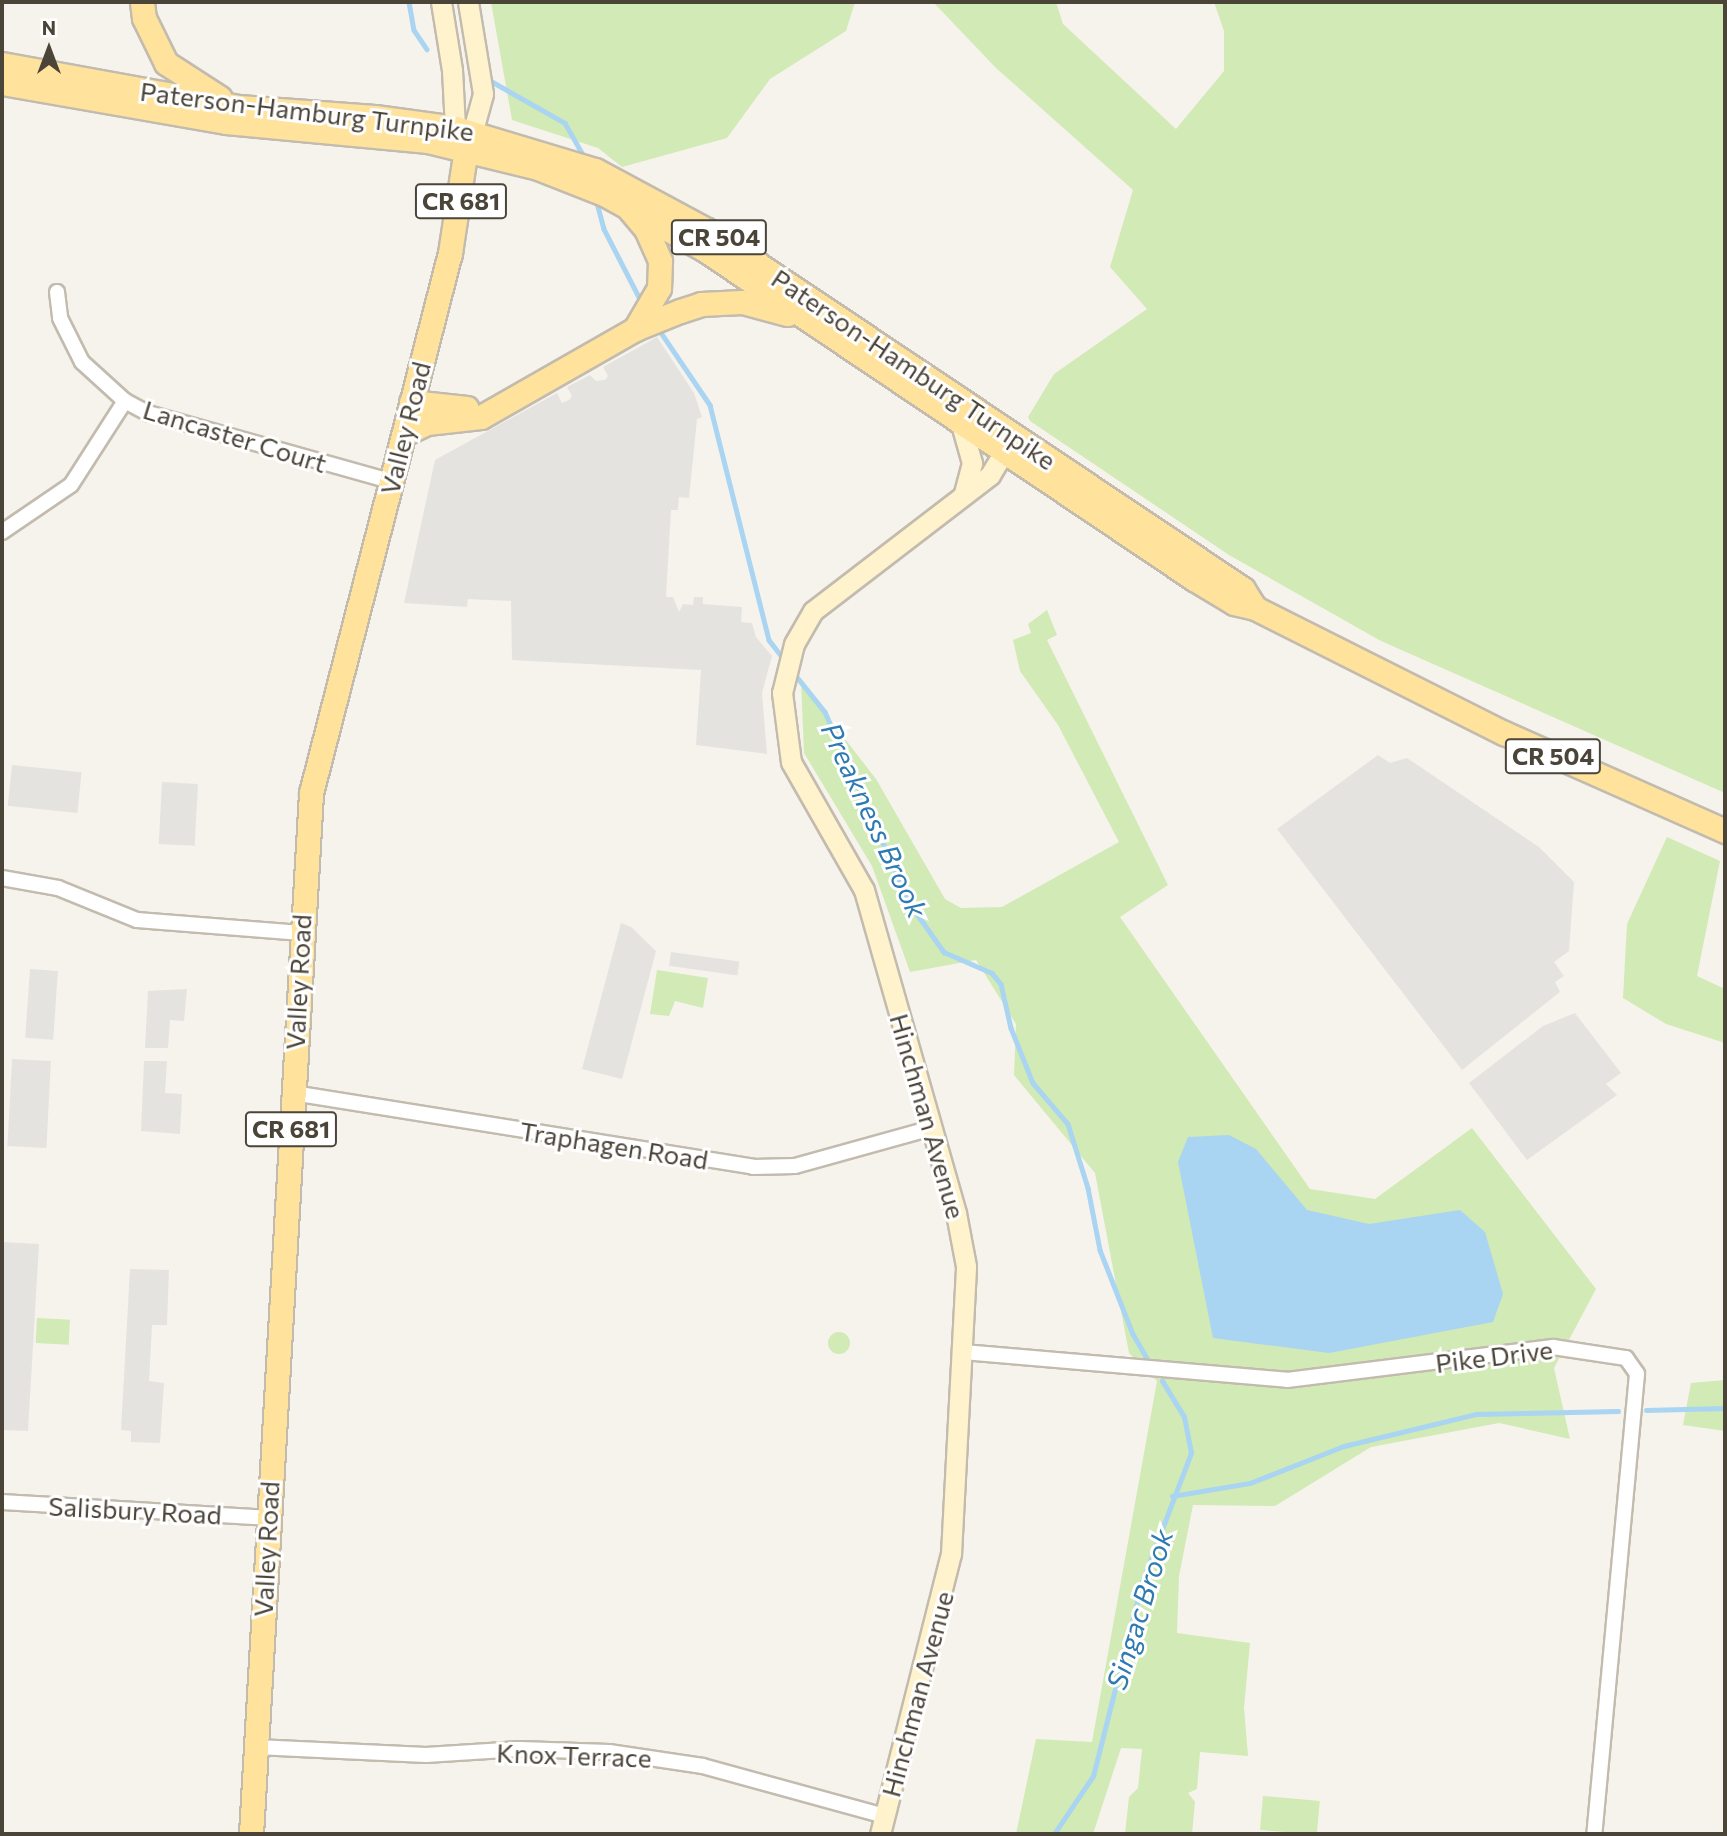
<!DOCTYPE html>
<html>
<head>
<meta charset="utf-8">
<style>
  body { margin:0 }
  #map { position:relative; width:1727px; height:1836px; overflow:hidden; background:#f6f3ec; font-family:Commissioner,sans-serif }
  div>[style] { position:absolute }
  .green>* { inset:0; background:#d2eab5; transform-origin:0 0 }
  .round { border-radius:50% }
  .parking>* { inset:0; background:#e5e3e0; transform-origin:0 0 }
  .water>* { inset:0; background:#a9d4f2 }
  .stream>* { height:4.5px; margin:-2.25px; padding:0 2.25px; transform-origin:2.25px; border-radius:2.25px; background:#a9d4f2 }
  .roads { filter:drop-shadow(2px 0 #c2bbae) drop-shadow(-2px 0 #c2bbae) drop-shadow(0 2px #c2bbae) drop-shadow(0 -2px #c2bbae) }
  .street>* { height:14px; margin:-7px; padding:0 7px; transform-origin:7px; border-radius:7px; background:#fff }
  .secondary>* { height:19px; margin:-9.5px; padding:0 9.5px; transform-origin:9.5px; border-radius:9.5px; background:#fff3cd }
  .primary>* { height:23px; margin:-11.5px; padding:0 11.5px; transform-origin:11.5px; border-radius:11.5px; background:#ffe39c }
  span { translate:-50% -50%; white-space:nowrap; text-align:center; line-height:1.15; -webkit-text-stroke:6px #fff; paint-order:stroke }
  .shield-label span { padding:2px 5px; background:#fff; border:2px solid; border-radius:5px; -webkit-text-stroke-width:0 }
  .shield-label { font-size:24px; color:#4b4439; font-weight:700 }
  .street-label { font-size:26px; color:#4b4439 }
  .water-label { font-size:28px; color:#2e7ab2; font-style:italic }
  .frame { position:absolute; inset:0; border:4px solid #4b4439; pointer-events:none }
  .north { position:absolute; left:14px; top:14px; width:70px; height:70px; -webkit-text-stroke:5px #fff; paint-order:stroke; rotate:0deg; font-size:19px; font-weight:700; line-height:28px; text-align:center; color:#4b4439 }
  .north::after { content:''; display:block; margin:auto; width:24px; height:32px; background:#4b4439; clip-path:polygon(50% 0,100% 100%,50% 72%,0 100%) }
</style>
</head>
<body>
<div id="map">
  <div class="green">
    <i style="clip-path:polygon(491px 2px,855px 2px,846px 31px,770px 79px,727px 138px,622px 167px,598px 148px,512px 120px)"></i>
    <i style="clip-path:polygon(933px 2px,1056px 2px,1063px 24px,1176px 129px,1224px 71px,1224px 31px,1214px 2px,1725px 2px,1725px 793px,1381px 641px,1229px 555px,1030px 421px,1028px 417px,1054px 374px,1147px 309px,1110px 267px,1133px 190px,996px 68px)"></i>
    <i style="clip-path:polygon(1047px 610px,1057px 635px,1047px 640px,1168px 885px,1120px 917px,1310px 1189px,1375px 1199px,1472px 1128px,1596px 1289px,1554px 1368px,1570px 1439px,1499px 1423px,1371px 1447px,1275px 1506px,1193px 1505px,1179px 1576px,1177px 1633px,1250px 1643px,1244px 1708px,1248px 1756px,1200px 1752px,1197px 1789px,1188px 1793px,1195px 1802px,1192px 1834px,1125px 1834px,1129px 1797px,1138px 1788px,1142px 1749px,1121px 1748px,1093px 1834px,1016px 1834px,1036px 1739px,1092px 1742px,1157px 1381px,1129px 1353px,1095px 1173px,1014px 1075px,1016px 1024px,976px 960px,910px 972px,872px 866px,804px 753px,801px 682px,876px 779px,945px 899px,961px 908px,1002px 907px,1119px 842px,1058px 725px,1020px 671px,1013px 640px,1031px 633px,1028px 624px)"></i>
    <i style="clip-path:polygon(1667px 837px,1720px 861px,1697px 976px,1725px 989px,1725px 1043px,1666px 1024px,1623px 998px,1627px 924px)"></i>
    <i style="clip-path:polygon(657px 970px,708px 978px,703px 1008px,675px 1001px,669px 1016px,650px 1014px)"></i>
    <i style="left:37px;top:1318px;width:33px;height:25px;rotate:3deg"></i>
    <i class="round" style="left:828px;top:1332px;width:22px;height:22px"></i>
    <i style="clip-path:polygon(1725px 1380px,1725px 1431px,1683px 1425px,1691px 1383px)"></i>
    <i style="left:1263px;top:1796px;width:57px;height:34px;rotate:5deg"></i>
  </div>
  <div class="parking">
    <i style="clip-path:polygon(657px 337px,694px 393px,702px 417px,697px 419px,689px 498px,679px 497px,678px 510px,671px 510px,666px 597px,673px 597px,679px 612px,683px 604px,693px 605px,694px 597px,703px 597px,703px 604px,742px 607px,741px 622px,752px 623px,756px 637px,772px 656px,762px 693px,767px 754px,696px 745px,701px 670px,512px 660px,511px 601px,468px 599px,467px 607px,404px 603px,435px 460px,557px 393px,562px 403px,569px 400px,572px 396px,567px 387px,590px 375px,596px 381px,605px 380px,608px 376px,603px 367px)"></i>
    <i style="clip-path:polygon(1378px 755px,1390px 763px,1407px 758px,1539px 847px,1574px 882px,1569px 951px,1554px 962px,1564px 976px,1555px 982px,1560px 992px,1462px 1070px,1277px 829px)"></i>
    <i style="left:12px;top:765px;width:70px;height:41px;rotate:6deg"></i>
    <i style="left:162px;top:782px;width:36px;height:62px;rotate:3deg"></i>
    <i style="clip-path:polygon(621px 923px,631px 927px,656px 951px,622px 1079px,582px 1069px)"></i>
    <i style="left:671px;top:952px;width:69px;height:14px;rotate:8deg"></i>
    <i style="left:30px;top:969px;width:28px;height:69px;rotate:4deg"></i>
    <i style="clip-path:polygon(187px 989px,184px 1021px,170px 1020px,168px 1048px,145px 1048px,148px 991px)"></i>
    <i style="clip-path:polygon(1575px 1013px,1621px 1073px,1606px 1084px,1617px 1095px,1527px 1160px,1469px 1083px,1543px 1026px)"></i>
    <i style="left:12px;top:1059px;width:39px;height:87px;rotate:3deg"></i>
    <i style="clip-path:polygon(144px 1061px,167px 1061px,165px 1093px,182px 1094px,180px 1134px,141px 1131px)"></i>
    <i style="clip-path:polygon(2px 1242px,39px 1244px,28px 1431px,2px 1430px)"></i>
    <i style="clip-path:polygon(130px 1269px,169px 1270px,167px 1325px,152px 1325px,149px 1381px,164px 1383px,160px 1443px,131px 1442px,131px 1431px,121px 1430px)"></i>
  </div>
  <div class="water">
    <i style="clip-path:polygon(1229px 1135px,1256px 1149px,1307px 1210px,1369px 1224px,1460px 1210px,1485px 1232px,1503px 1294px,1493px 1322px,1329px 1353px,1213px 1338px,1178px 1162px,1188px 1137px)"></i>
  </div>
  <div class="stream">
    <i style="left:409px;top:2px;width:28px;rotate:80deg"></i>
    <i style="left:414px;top:30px;width:23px;rotate:56deg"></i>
    <i style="left:491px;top:81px;width:85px;rotate:29.6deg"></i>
    <i style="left:565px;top:123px;width:43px;rotate:60.4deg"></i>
    <i style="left:596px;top:199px;width:31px;rotate:75deg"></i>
    <i style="left:604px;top:229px;width:83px;rotate:62.8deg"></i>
    <i style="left:662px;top:334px;width:86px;rotate:55.9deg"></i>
    <i style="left:710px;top:405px;width:242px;rotate:75.9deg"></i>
    <i style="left:769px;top:640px;width:24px;rotate:52deg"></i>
    <i style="left:793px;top:672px;width:51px;rotate:51.3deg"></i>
    <i style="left:825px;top:712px;width:210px;rotate:66.1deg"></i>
    <i style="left:910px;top:904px;width:59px;rotate:54.7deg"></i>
    <i style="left:944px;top:952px;width:52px;rotate:23.6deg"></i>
    <i style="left:992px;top:973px;width:14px;rotate:51deg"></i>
    <i style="left:1001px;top:984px;width:45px;rotate:77.2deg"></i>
    <i style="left:1011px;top:1028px;width:59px;rotate:68.2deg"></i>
    <i style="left:1033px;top:1083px;width:54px;rotate:49.5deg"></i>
    <i style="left:1068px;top:1124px;width:67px;rotate:72.6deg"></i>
    <i style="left:1088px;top:1188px;width:63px;rotate:79deg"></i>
    <i style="left:1100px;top:1250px;width:90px;rotate:68.6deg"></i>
    <i style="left:1133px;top:1334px;width:28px;rotate:60deg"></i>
    <i style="left:1646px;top:1410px;width:79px;rotate:-1.5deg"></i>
    <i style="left:1172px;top:1496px;width:79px;rotate:-9.5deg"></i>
    <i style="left:1250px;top:1483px;width:101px;rotate:-21.5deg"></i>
    <i style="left:1344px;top:1446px;width:136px;rotate:-13.6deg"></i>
    <i style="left:1476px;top:1414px;width:142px;rotate:-1.2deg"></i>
    <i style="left:1054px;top:1834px;width:70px;rotate:-56.1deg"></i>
    <i style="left:1093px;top:1776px;width:200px;rotate:-75.8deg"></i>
    <i style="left:1142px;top:1582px;width:138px;rotate:-69.2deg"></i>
    <i style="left:1191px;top:1453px;width:37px;rotate:-101deg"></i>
    <i style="left:1184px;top:1417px;width:42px;rotate:-121.4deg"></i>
  </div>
  <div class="roads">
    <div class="street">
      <i style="left:57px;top:292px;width:26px;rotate:83deg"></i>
      <i style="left:60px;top:318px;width:49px;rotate:63.4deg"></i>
      <i style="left:82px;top:362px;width:58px;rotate:42.2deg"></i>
      <i style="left:125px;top:401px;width:26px;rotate:28deg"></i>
      <i style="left:148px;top:413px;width:255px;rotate:15.7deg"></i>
      <i style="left:2px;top:532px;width:83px;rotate:-34.3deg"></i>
      <i style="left:71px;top:485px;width:100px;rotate:-57.3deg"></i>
      <i style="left:2px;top:878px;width:57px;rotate:10.1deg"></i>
      <i style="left:58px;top:888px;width:85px;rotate:22.1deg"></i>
      <i style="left:137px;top:920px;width:165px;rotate:4.5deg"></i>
      <i style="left:293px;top:1093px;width:466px;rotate:9.1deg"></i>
      <i style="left:753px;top:1167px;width:42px;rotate:-1.4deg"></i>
      <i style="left:795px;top:1166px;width:142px;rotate:-15.5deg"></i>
      <i style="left:963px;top:1352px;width:325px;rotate:4.9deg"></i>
      <i style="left:1287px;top:1380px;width:268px;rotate:-7.1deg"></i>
      <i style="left:1553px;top:1347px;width:74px;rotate:8.6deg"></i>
      <i style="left:1626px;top:1358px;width:19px;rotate:55deg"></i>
      <i style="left:1637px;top:1374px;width:462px;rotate:95.3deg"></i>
      <i style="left:2px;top:1502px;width:266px;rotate:3.4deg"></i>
      <i style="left:256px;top:1747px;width:170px;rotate:2.7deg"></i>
      <i style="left:426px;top:1755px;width:94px;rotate:-3.7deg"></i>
      <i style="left:520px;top:1749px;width:89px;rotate:1.9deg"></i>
      <i style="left:609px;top:1752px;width:95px;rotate:8.5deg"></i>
      <i style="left:703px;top:1766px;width:189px;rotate:15.4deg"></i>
    </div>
    <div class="secondary">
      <i style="left:441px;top:2px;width:69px;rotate:80.8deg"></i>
      <i style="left:452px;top:70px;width:58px;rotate:87deg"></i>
      <i style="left:455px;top:128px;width:15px;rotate:62deg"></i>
      <i style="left:468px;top:2px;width:93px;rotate:80.7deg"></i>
      <i style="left:483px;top:94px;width:53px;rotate:105.4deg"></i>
      <i style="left:961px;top:424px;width:41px;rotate:74.2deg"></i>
      <i style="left:972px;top:463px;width:31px;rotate:105deg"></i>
      <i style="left:880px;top:1834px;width:289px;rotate:-75.8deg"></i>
      <i style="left:951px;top:1554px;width:288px;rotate:-87deg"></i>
      <i style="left:966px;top:1266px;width:54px;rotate:-100.7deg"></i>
      <i style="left:956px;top:1213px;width:336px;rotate:-105.9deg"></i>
      <i style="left:864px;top:890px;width:147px;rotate:-119.7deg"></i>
      <i style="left:791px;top:762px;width:70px;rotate:-97.4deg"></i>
      <i style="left:782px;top:693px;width:50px;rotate:-76.2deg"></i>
      <i style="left:794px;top:644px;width:38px;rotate:-60deg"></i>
      <i style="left:813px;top:611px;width:223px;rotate:-37.5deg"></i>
      <i style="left:990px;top:475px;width:41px;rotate:-59deg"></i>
    </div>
    <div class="primary">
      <i style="left:142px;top:2px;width:16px;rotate:83deg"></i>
      <i style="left:144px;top:18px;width:50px;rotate:63.9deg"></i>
      <i style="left:166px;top:63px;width:64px;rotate:32.9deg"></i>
      <i style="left:2px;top:64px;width:241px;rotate:10.3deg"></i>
      <i style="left:239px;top:107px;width:136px;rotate:4.2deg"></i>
      <i style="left:375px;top:117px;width:81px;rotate:7.8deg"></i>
      <i style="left:455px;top:128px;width:146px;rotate:16.7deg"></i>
      <i style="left:595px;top:170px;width:127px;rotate:28.2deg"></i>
      <i style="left:707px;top:230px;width:645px;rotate:33.81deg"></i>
      <i style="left:1243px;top:589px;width:22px;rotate:58deg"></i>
      <i style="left:1255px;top:608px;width:279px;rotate:26.7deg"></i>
      <i style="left:1504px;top:733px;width:242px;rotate:23.9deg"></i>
      <i style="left:2px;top:83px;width:227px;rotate:9.9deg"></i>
      <i style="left:226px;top:122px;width:203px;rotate:5.4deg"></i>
      <i style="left:428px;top:141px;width:113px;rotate:13.8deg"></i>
      <i style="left:538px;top:168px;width:71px;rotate:21.5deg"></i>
      <i style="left:604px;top:194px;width:115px;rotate:29deg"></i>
      <i style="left:705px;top:250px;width:589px;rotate:33.93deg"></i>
      <i style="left:1194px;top:579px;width:47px;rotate:31deg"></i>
      <i style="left:1234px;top:603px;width:22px;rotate:13deg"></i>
      <i style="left:630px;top:210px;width:25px;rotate:50deg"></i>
      <i style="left:646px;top:229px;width:35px;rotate:66deg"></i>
      <i style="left:660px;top:261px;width:27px;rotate:92deg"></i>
      <i style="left:659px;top:288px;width:48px;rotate:120.3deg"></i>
      <i style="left:411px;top:402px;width:56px;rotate:6.1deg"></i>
      <i style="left:404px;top:434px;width:25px;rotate:-26deg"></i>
      <i style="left:427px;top:423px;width:54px;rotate:-6.3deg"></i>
      <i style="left:481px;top:417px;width:177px;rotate:-29.7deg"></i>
      <i style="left:635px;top:329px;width:48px;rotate:-21.8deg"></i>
      <i style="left:680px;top:311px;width:22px;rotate:-18deg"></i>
      <i style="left:701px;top:304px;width:41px;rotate:-2.8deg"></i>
      <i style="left:742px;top:302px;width:47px;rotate:14.9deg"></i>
      <i style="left:251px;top:1834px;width:1043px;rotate:-86.7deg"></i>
      <i style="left:311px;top:793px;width:558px;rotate:-75.57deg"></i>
      <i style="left:450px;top:253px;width:105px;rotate:-81.3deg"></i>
    </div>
  </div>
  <div class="shield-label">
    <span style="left:461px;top:201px">CR 681</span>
    <span style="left:719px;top:237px">CR 504</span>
    <span style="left:1553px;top:756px">CR 504</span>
    <span style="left:291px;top:1129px">CR 681</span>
  </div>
  <div class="street-label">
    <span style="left:307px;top:111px;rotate:7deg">Paterson-Hamburg Turnpike</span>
    <span style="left:914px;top:369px;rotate:34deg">Paterson-Hamburg Turnpike</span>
    <span style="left:405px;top:428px;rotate:-76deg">Valley Road</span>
    <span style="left:235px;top:436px;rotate:17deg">Lancaster Court</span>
    <span style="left:298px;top:982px;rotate:-87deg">Valley Road</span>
    <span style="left:928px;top:1116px;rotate:74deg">Hinchman Avenue</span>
    <span style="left:614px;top:1145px;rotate:9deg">Traphagen Road</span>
    <span style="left:1494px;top:1356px;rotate:-7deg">Pike Drive</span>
    <span style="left:135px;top:1510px;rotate:3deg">Salisbury Road</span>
    <span style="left:266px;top:1549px;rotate:-87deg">Valley Road</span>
    <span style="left:917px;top:1694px;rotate:-75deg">Hinchman Avenue</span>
    <span style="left:574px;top:1755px;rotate:2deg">Knox Terrace</span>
  </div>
  <div class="water-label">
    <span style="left:875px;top:820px;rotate:65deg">Preakness Brook</span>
    <span style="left:1139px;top:1609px;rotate:-73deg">Singac Brook</span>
  </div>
  <div class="frame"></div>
  <div class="north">N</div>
</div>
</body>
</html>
